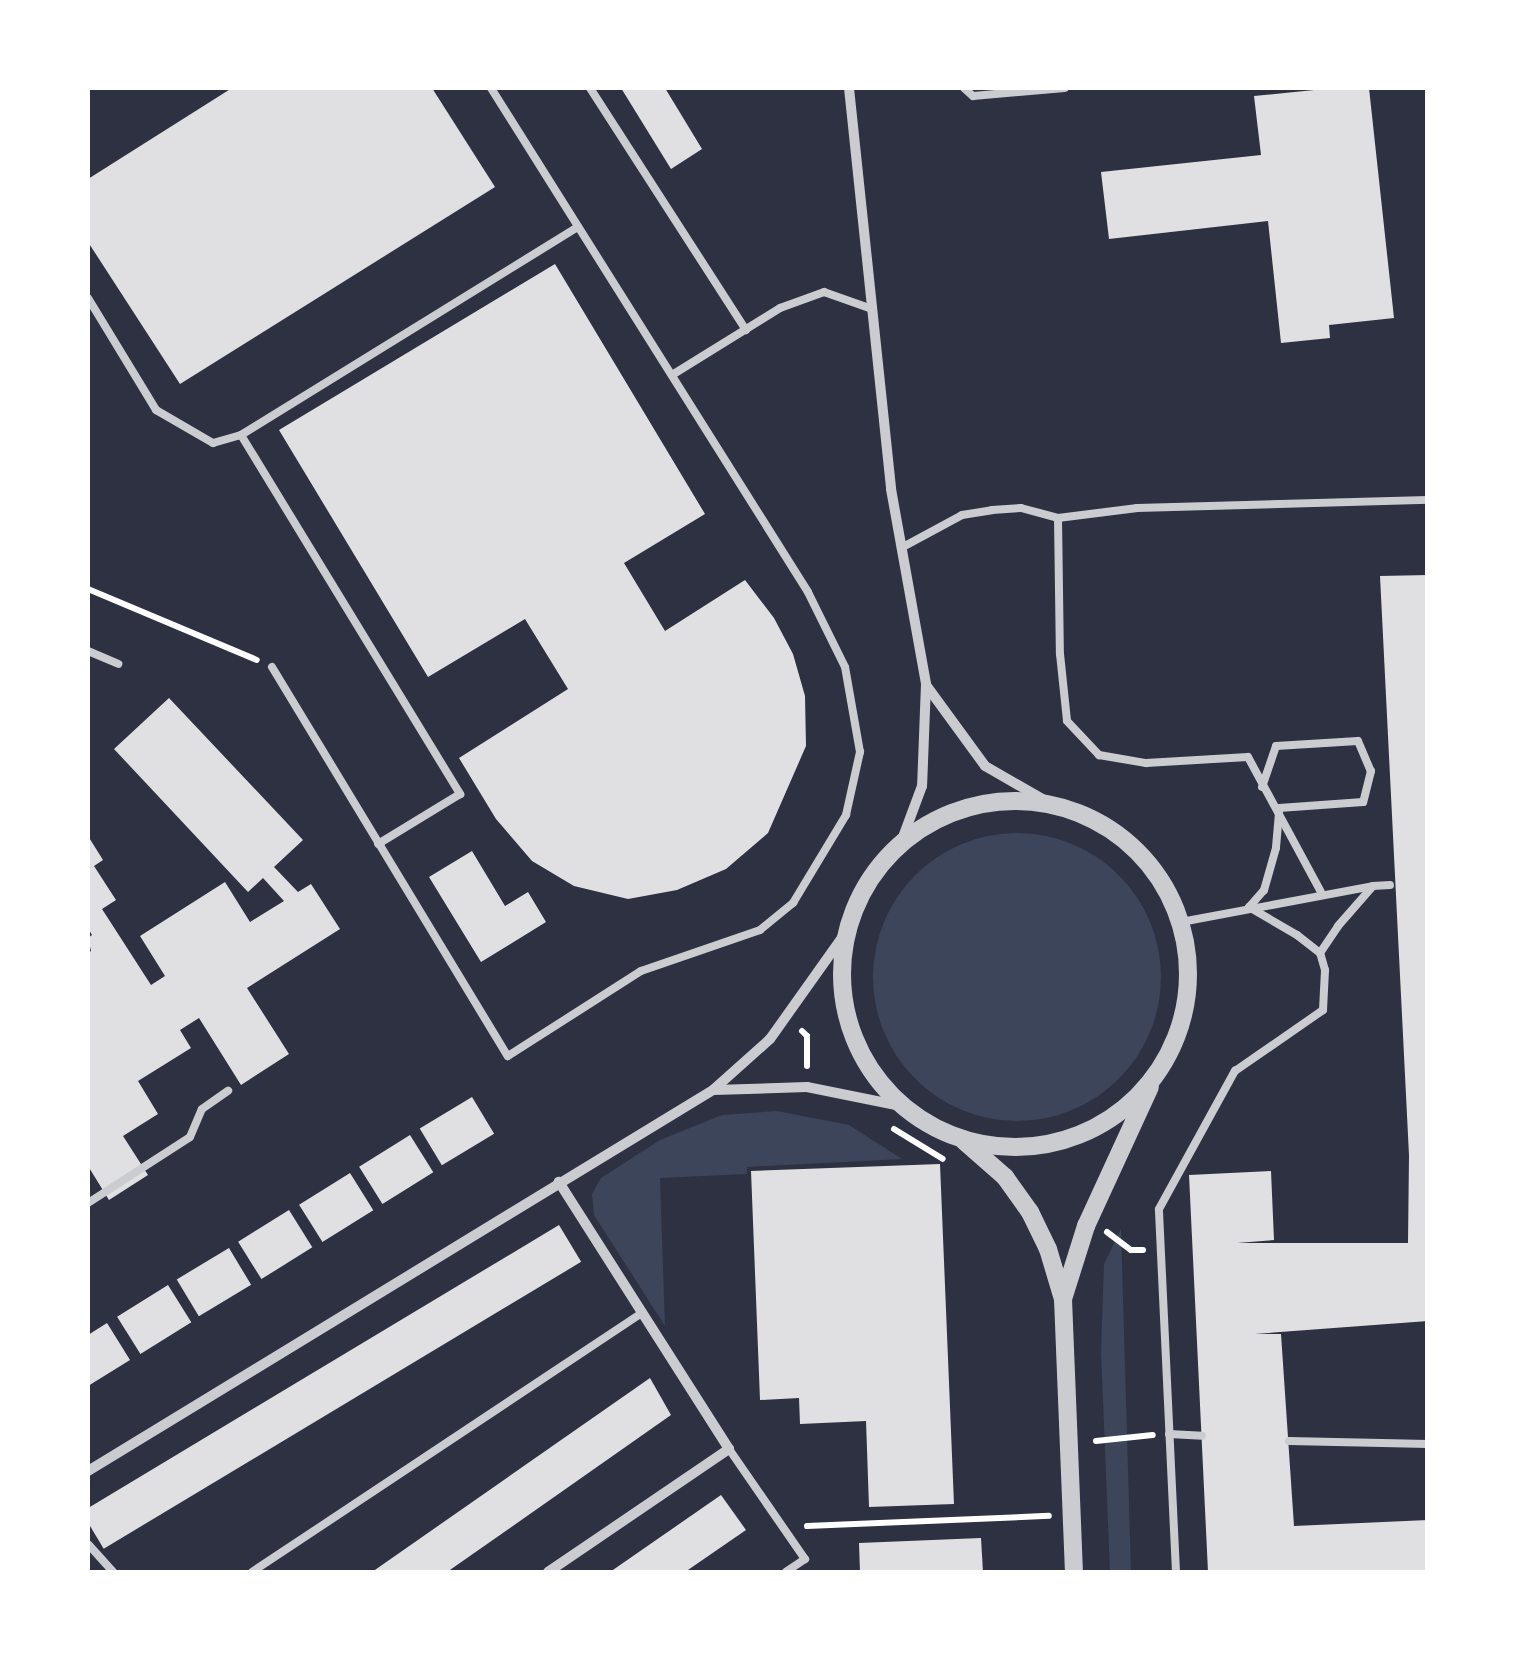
<!DOCTYPE html>
<html>
<head>
<meta charset="utf-8">
<style>
  body { margin:0 }
  #map { position:relative; width:1515px; height:1660px; overflow:hidden; background:#2d3142; font-family:"DM Sans",sans-serif }
  div>[style] { position:absolute }
  .green>* { inset:0; background:#3c4559 }
  .round { border-radius:50% }
  .building>* { inset:0; background:#e0e0e3; transform-origin:0 0 }
  .path>* { height:6px; margin:-3px; padding:0 3px; transform-origin:3px; border-radius:3px; background:#fff }
  .service>* { height:8px; margin:-4px; padding:0 4px; transform-origin:4px; border-radius:4px; background:#caccd0 }
  .minor>* { height:10px; margin:-5px; padding:0 5px; transform-origin:5px; border-radius:5px; background:#caccd0 }
  .tertiary>* { height:18px; margin:-9px; padding:0 9px; transform-origin:9px; border-radius:9px; background:#caccd0 }
  .tertiary>.ring { margin:-9px; padding:0; box-sizing:content-box; background:none; border:18px solid #caccd0; border-radius:50% }
  span { translate:-50% -50%; white-space:nowrap; text-align:center; line-height:1.15; -webkit-text-stroke:8px #fff; paint-order:stroke }
  .frame { position:absolute; inset:0; border:90px solid #fff; pointer-events:none }
</style>
</head>
<body>
<div id="map">
  <div class="green">
    <i class="round" style="left:873px;top:833px;width:288px;height:288px"></i>
    <i style="clip-path:polygon(777px 1111px,849px 1125px,902px 1159px,747px 1167px,747px 1174px,660px 1178px,665px 1326px,594px 1215px,592px 1194px,601px 1178px,660px 1140px,722px 1115px)"></i>
    <i style="clip-path:polygon(1121px 1229px,1131px 1572px,1110px 1572px,1101px 1352px,1104px 1264px)"></i>
  </div>
  <div class="building">
    <i style="clip-path:polygon(232px 88px,432px 88px,495px 187px,180px 384px,88px 242px,88px 179px)"></i>
    <i style="clip-path:polygon(621px 88px,665px 88px,702px 149px,671px 169px)"></i>
    <i style="clip-path:polygon(1334px 88px,1369px 88px,1394px 318px,1329px 325px,1330px 338px,1281px 343px,1268px 221px,1109px 239px,1101px 172px,1261px 155px,1254px 96px)"></i>
    <i style="clip-path:polygon(555px 264px,705px 514px,624px 563px,665px 631px,745px 580px,774px 618px,793px 654px,805px 696px,806px 746px,768px 833px,726px 869px,677px 890px,628px 899px,574px 886px,532px 861px,496px 819px,459px 758px,568px 689px,525px 619px,428px 677px,279px 430px)"></i>
    <i style="clip-path:polygon(1428px 575px,1428px 1321px,1255px 1334px,1281px 1334px,1294px 1526px,1428px 1520px,1428px 1572px,1208px 1572px,1189px 1175px,1271px 1171px,1274px 1240px,1237px 1243px,1408px 1243px,1409px 1155px,1380px 576px)"></i>
    <i style="clip-path:polygon(169px 698px,303px 840px,274px 867px,298px 892px,311px 884px,340px 929px,247px 988px,289px 1054px,241px 1085px,199px 1018px,180px 1030px,191px 1048px,138px 1081px,158px 1114px,123px 1136px,148px 1175px,109px 1200px,88px 1166px,88px 953px,91px 951px,88px 938px,92px 935px,88px 928px,88px 836px,103px 860px,94px 866px,116px 900px,102px 909px,151px 985px,165px 976px,140px 936px,225px 882px,250px 922px,284px 901px,263px 878px,248px 892px,114px 749px)"></i>
    <i style="clip-path:polygon(472px 851px,505px 906px,528px 892px,546px 922px,481px 962px,429px 877px)"></i>
    <i style="left:472px;top:1097px;width:43px;height:61px;rotate:59deg"></i>
    <i style="left:410px;top:1135px;width:44px;height:60px;rotate:58deg"></i>
    <i style="clip-path:polygon(940px 1164px,954px 1504px,869px 1507px,866px 1421px,800px 1424px,799px 1398px,760px 1400px,751px 1171px)"></i>
    <i style="left:350px;top:1173px;width:44px;height:60px;rotate:58deg"></i>
    <i style="left:289px;top:1210px;width:44px;height:60px;rotate:58deg"></i>
    <i style="left:559px;top:1225px;width:43px;height:557px;rotate:59deg"></i>
    <i style="left:229px;top:1248px;width:43px;height:61px;rotate:59deg"></i>
    <i style="left:168px;top:1285px;width:44px;height:60px;rotate:58deg"></i>
    <i style="clip-path:polygon(107px 1323px,130px 1360px,88px 1386px,88px 1335px)"></i>
    <i style="clip-path:polygon(650px 1378px,671px 1415px,510px 1528px,447px 1572px,372px 1572px)"></i>
    <i style="clip-path:polygon(721px 1495px,746px 1530px,685px 1572px,610px 1572px)"></i>
    <i style="clip-path:polygon(981px 1538px,983px 1572px,860px 1572px,859px 1543px)"></i>
  </div>
  <div class="path">
    <i style="left:88px;top:589px;width:183px;rotate:22.8deg"></i>
    <i style="left:802px;top:1031px;width:7px;rotate:45deg"></i>
    <i style="left:807px;top:1036px;width:30px;rotate:90deg"></i>
    <i style="left:894px;top:1129px;width:57px;rotate:31.5deg"></i>
    <i style="left:1107px;top:1232px;width:30px;rotate:37deg"></i>
    <i style="left:1131px;top:1250px;width:12px"></i>
    <i style="left:1096px;top:1441px;width:57px;rotate:-6deg"></i>
    <i style="left:807px;top:1526px;width:242px;rotate:-2.4deg"></i>
  </div>
  <div class="service">
    <i style="left:590px;top:88px;width:288px;rotate:57.2deg"></i>
    <i style="left:964px;top:88px;width:12px;rotate:42deg"></i>
    <i style="left:973px;top:96px;width:92px;rotate:-5deg"></i>
    <i style="left:88px;top:298px;width:131px;rotate:58.7deg"></i>
    <i style="left:156px;top:410px;width:66px;rotate:30.1deg"></i>
    <i style="left:213px;top:443px;width:29px;rotate:-16deg"></i>
    <i style="left:241px;top:435px;width:396px;rotate:-31.7deg"></i>
    <i style="left:672px;top:375px;width:127px;rotate:-31.8deg"></i>
    <i style="left:780px;top:308px;width:47px;rotate:-20deg"></i>
    <i style="left:824px;top:292px;width:51px;rotate:19.5deg"></i>
    <i style="left:241px;top:435px;width:421px;rotate:58.6deg"></i>
    <i style="left:460px;top:794px;width:96px;rotate:148.6deg"></i>
    <i style="left:1058px;top:518px;width:136px;rotate:89.2deg"></i>
    <i style="left:1060px;top:654px;width:67px;rotate:84deg"></i>
    <i style="left:1067px;top:721px;width:47px;rotate:46.7deg"></i>
    <i style="left:1099px;top:755px;width:48px;rotate:9.7deg"></i>
    <i style="left:1146px;top:763px;width:102px;rotate:-3.4deg"></i>
    <i style="left:1248px;top:757px;width:153px;rotate:61.6deg"></i>
    <i style="left:901px;top:548px;width:69px;rotate:-28.4deg"></i>
    <i style="left:962px;top:515px;width:30px;rotate:-9deg"></i>
    <i style="left:992px;top:510px;width:29px;rotate:-4deg"></i>
    <i style="left:1021px;top:508px;width:38px;rotate:15deg"></i>
    <i style="left:1058px;top:518px;width:80px;rotate:-7.2deg"></i>
    <i style="left:1137px;top:508px;width:291px;rotate:-1.6deg"></i>
    <i style="left:88px;top:651px;width:33px;rotate:23deg"></i>
    <i style="left:272px;top:667px;width:455px;rotate:58.8deg"></i>
    <i style="left:508px;top:1056px;width:158px;rotate:-32.6deg"></i>
    <i style="left:641px;top:971px;width:126px;rotate:-19deg"></i>
    <i style="left:760px;top:930px;width:43px;rotate:-39.3deg"></i>
    <i style="left:793px;top:903px;width:103px;rotate:-58.9deg"></i>
    <i style="left:846px;top:815px;width:65px;rotate:-77.5deg"></i>
    <i style="left:860px;top:752px;width:86px;rotate:-100deg"></i>
    <i style="left:845px;top:667px;width:84px;rotate:-116.3deg"></i>
    <i style="left:808px;top:592px;width:595px;rotate:-122.17deg"></i>
    <i style="left:1262px;top:787px;width:43px;rotate:-71.1deg"></i>
    <i style="left:1276px;top:746px;width:82px;rotate:-3.5deg"></i>
    <i style="left:1358px;top:741px;width:33px;rotate:67deg"></i>
    <i style="left:1371px;top:771px;width:32px;rotate:104deg"></i>
    <i style="left:1363px;top:802px;width:84px;rotate:175.9deg"></i>
    <i style="left:1279px;top:813px;width:35px;rotate:95deg"></i>
    <i style="left:1276px;top:848px;width:44px;rotate:105.9deg"></i>
    <i style="left:1264px;top:890px;width:23px;rotate:131deg"></i>
    <i style="left:1249px;top:907px;width:56px;rotate:30.3deg"></i>
    <i style="left:1297px;top:935px;width:29px;rotate:38deg"></i>
    <i style="left:1181px;top:922px;width:195px;rotate:-10.6deg"></i>
    <i style="left:88px;top:1203px;width:121px;rotate:-32.9deg"></i>
    <i style="left:190px;top:1137px;width:30px;rotate:-67deg"></i>
    <i style="left:202px;top:1109px;width:32px;rotate:-35deg"></i>
    <i style="left:1169px;top:1434px;width:33px;rotate:3deg"></i>
    <i style="left:1289px;top:1441px;width:139px;rotate:1.2deg"></i>
    <i style="left:729px;top:1449px;width:134px;rotate:55.4deg"></i>
    <i style="left:805px;top:1559px;width:23px;rotate:146deg"></i>
    <i style="left:88px;top:1544px;width:38px;rotate:48deg"></i>
    <i style="left:252px;top:1572px;width:468px;rotate:-33.6deg"></i>
    <i style="left:1176px;top:1572px;width:363px;rotate:-92.7deg"></i>
    <i style="left:1159px;top:1209px;width:158px;rotate:-61.2deg"></i>
    <i style="left:1235px;top:1071px;width:107px;rotate:-34.7deg"></i>
    <i style="left:1323px;top:1010px;width:40px;rotate:-87.1deg"></i>
    <i style="left:1325px;top:970px;width:18px;rotate:-106deg"></i>
    <i style="left:1320px;top:953px;width:32px;rotate:-56deg"></i>
    <i style="left:1338px;top:926px;width:53px;rotate:-48.8deg"></i>
    <i style="left:1373px;top:886px;width:17px;rotate:-3deg"></i>
  </div>
  <div class="minor">
    <i style="left:849px;top:88px;width:403px;rotate:84deg"></i>
    <i style="left:891px;top:489px;width:198px;rotate:79.8deg"></i>
    <i style="left:926px;top:684px;width:102px;rotate:92.2deg"></i>
    <i style="left:922px;top:786px;width:63px;rotate:110.4deg"></i>
    <i style="left:926px;top:685px;width:100px;rotate:53.9deg"></i>
    <i style="left:985px;top:766px;width:78px;rotate:29.8deg"></i>
    <i style="left:714px;top:1090px;width:93px;rotate:-1.8deg"></i>
    <i style="left:807px;top:1087px;width:96px;rotate:11.4deg"></i>
    <i style="left:88px;top:1471px;width:732px;rotate:-31.37deg"></i>
    <i style="left:713px;top:1090px;width:76px;rotate:-41.8deg"></i>
    <i style="left:770px;top:1039px;width:136px;rotate:-54.6deg"></i>
    <i style="left:548px;top:1572px;width:219px;rotate:-34.2deg"></i>
    <i style="left:729px;top:1449px;width:317px;rotate:-122.5deg"></i>
  </div>
  <div class="tertiary">
    <i class="ring" style="left:842px;top:801px;width:328px;height:328px"></i>
    <i style="left:964px;top:1141px;width:55px;rotate:41.3deg"></i>
    <i style="left:1005px;top:1177px;width:43px;rotate:54.5deg"></i>
    <i style="left:1030px;top:1212px;width:41px;rotate:64.1deg"></i>
    <i style="left:1048px;top:1249px;width:52px;rotate:73.3deg"></i>
    <i style="left:1063px;top:1299px;width:273px;rotate:87.7deg"></i>
    <i style="left:1063px;top:1299px;width:77px;rotate:-72.5deg"></i>
    <i style="left:1086px;top:1226px;width:153px;rotate:-65.3deg"></i>
  </div>
  <div class="frame"></div>
</div>
</body>
</html>
